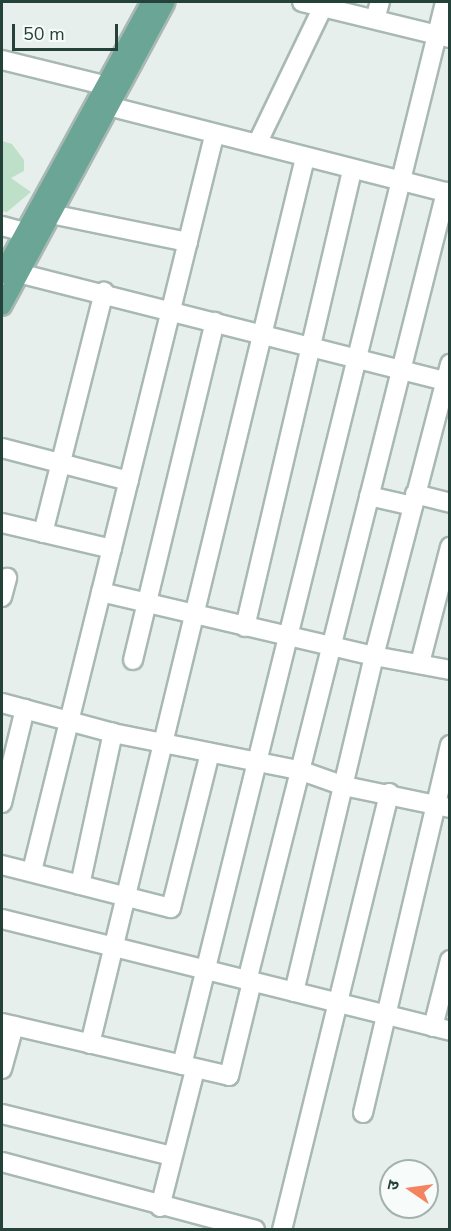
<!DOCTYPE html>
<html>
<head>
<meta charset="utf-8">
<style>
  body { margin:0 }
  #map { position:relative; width:451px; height:1231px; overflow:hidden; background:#e6efeb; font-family:"Nunito Sans","Noto Sans Devanagari",sans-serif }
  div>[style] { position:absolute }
  .green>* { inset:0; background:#bfe0c8 }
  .roads { filter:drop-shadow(2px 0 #a8b8b2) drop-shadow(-2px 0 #a8b8b2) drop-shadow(0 2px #a8b8b2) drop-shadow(0 -2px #a8b8b2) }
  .minor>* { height:18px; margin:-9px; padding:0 9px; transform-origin:9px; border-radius:9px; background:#fff }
  .major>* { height:18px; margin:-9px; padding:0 9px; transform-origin:9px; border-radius:9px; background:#6aa596 }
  span { translate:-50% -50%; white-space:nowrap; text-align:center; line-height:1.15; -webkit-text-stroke:5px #f7fbf9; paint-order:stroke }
  .frame { position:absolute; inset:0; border:3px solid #24423a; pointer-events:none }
  .north { position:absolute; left:379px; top:1159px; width:60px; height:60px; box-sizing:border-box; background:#f7fbf9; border:2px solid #a3b1ad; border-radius:50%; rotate:283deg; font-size:16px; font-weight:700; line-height:24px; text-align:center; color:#24423a }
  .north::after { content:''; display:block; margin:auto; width:21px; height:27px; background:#f4845f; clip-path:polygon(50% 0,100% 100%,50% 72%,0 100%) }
  .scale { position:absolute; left:12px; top:24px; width:106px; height:27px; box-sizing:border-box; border:3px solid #24423a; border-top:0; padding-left:8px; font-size:18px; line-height:21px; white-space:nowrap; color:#24423a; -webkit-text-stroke:4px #f7fbf9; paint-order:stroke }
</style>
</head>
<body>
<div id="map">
  <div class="green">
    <i style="clip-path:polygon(2px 141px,12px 144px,24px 160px,24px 171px,11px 178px,31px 192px,7px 212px,2px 211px)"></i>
  </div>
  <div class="roads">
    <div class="minor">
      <i style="left:302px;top:2px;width:152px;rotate:13.7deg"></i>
      <i style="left:375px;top:19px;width:18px;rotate:-74deg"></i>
      <i style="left:2px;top:60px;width:105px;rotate:13.8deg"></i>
      <i style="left:108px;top:106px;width:353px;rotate:14.3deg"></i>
      <i style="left:257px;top:144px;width:152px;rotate:-64.3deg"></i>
      <i style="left:51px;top:214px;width:140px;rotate:11.6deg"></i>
      <i style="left:2px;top:226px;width:38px;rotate:15deg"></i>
      <i style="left:18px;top:273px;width:446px;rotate:14.2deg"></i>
      <i style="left:2px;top:448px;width:131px;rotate:14.6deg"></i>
      <i style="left:415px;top:494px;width:36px;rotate:14deg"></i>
      <i style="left:369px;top:496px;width:45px;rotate:12.8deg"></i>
      <i style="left:2px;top:523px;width:113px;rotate:13.3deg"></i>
      <i style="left:43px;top:533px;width:249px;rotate:-75.8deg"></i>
      <i style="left:101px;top:592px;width:280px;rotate:13.2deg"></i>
      <i style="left:374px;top:656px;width:302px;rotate:-75.4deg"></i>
      <i style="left:2px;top:597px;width:20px;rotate:-75deg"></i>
      <i style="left:245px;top:627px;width:469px;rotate:-76.8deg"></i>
      <i style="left:133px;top:660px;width:348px;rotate:-76.4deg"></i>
      <i style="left:420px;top:663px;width:120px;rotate:-75.5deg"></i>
      <i style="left:2px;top:703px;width:115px;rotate:15.1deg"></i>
      <i style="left:113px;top:733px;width:190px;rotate:11.3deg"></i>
      <i style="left:299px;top:770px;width:48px;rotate:19.6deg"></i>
      <i style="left:344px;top:786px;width:108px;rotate:11.7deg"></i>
      <i style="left:2px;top:803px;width:97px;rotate:-76.3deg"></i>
      <i style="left:2px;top:865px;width:174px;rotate:14.3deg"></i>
      <i style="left:171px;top:908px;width:160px;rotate:-75.9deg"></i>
      <i style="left:32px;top:871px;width:757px;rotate:-76.09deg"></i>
      <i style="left:80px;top:885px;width:156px;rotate:-77.8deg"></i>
      <i style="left:2px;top:919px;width:462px;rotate:14deg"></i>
      <i style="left:247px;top:981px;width:814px;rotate:-75.84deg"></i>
      <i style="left:294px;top:992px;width:345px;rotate:-76.6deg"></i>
      <i style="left:374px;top:656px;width:77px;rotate:10.4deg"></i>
      <i style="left:2px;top:1023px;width:233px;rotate:13.1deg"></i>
      <i style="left:229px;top:1076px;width:97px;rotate:-76.3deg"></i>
      <i style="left:433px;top:1027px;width:69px;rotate:-75.8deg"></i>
      <i style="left:90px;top:1044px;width:912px;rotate:-76.36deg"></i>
      <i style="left:182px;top:1065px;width:1095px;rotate:-76.1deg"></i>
      <i style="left:2px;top:1069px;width:45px;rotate:-74.4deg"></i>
      <i style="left:363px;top:1113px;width:378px;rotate:-76.7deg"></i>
      <i style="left:2px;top:1114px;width:175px;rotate:13.9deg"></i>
      <i style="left:2px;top:1162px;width:262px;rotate:15deg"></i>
      <i style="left:160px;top:1207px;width:141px;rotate:-75.7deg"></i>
      <i style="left:282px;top:1230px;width:450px;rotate:-76.2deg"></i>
    </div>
    <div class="major">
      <i style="left:2px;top:274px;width:310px;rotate:-61.3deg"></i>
      <i style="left:2px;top:306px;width:345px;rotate:-61.7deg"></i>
    </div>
  </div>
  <div class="frame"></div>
  <div class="north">उ</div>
  <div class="scale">50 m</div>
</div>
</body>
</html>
